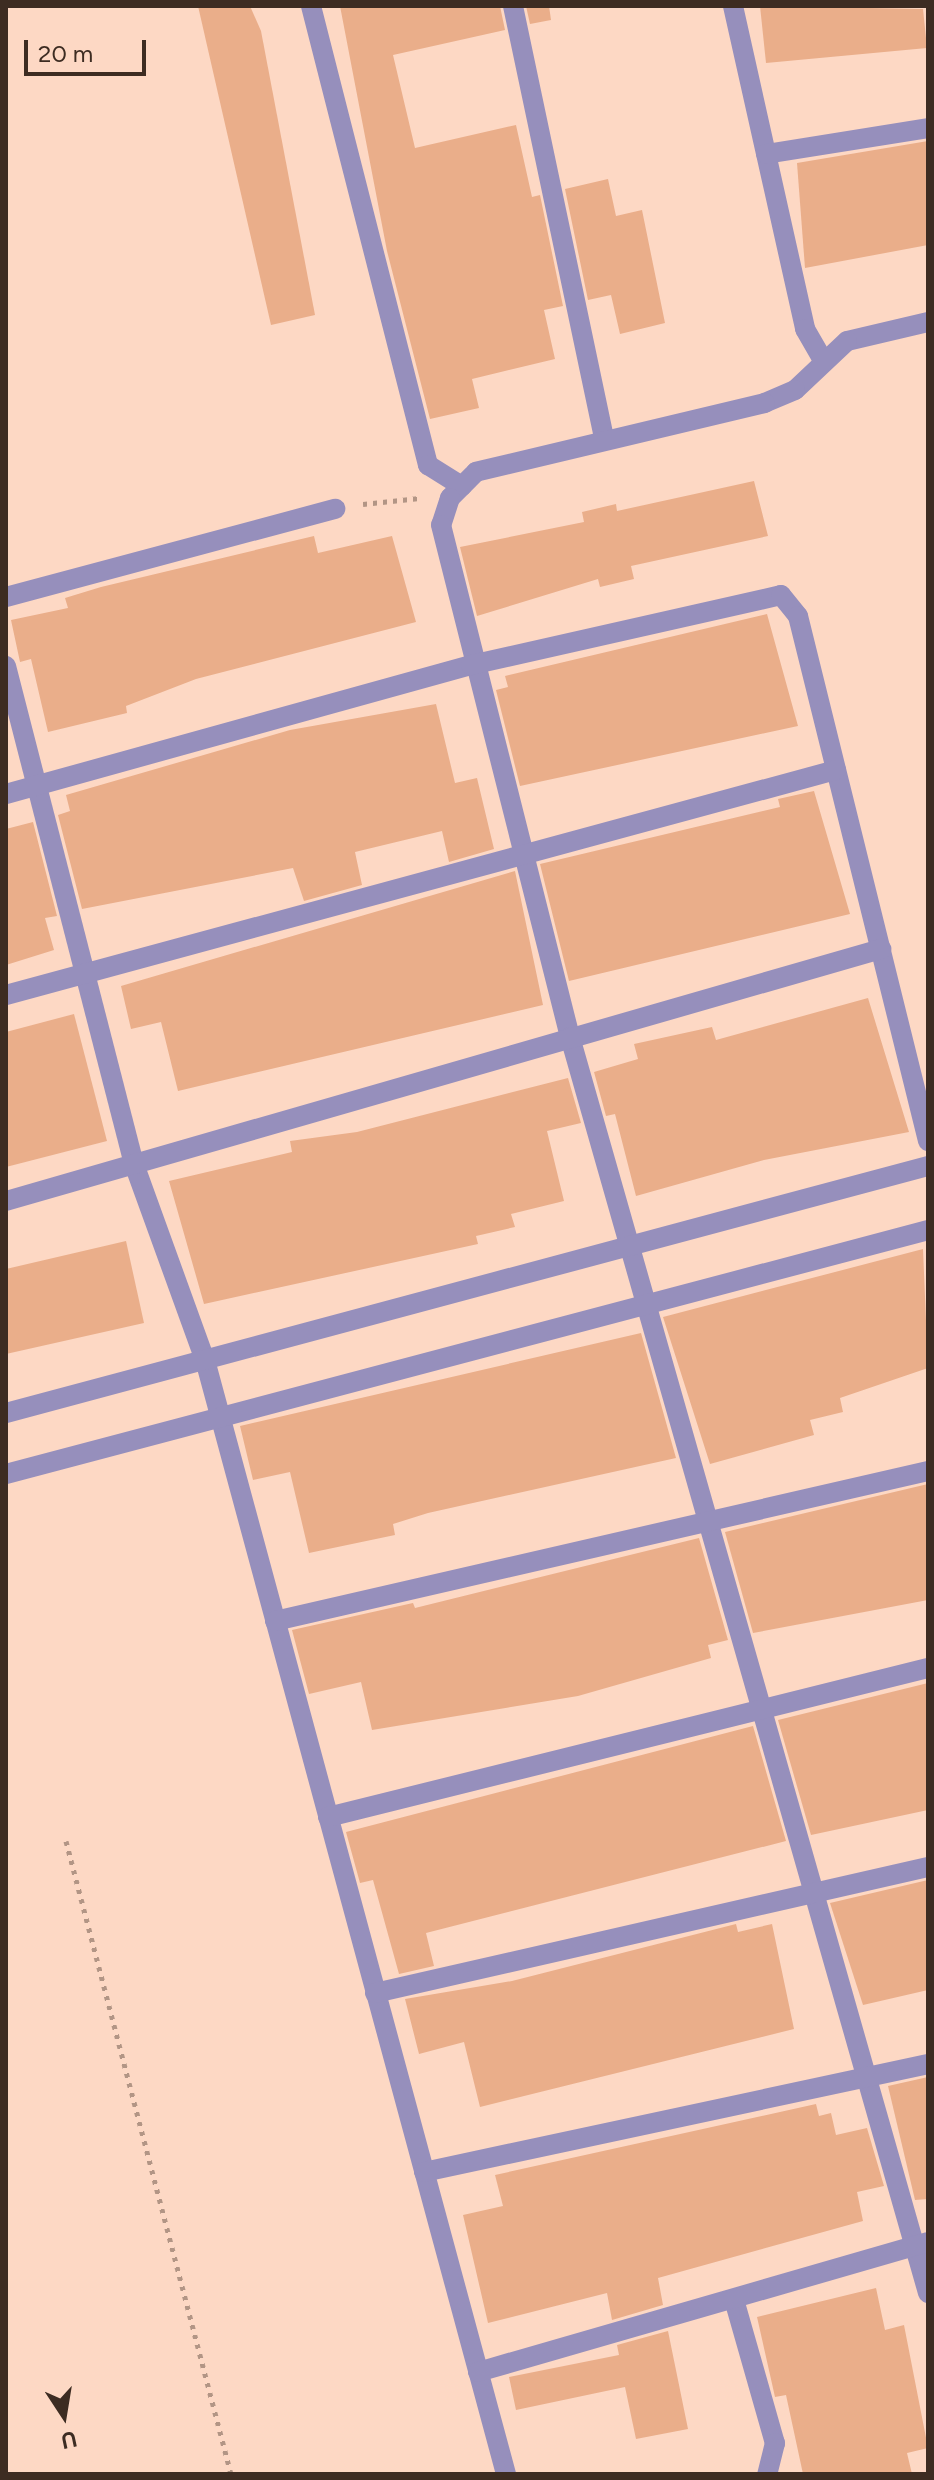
<!DOCTYPE html>
<html>
<head>
<meta charset="utf-8">
<style>
  body { margin:0 }
  #map { position:relative; width:934px; height:2480px; overflow:hidden; background:#fdd8c4; font-family:Figtree,sans-serif }
  div>[style] { position:absolute }
  .building>* { inset:0; background:#eaae8a }
  .path>* { height:5px; margin-top:-2.5px; transform-origin:0; background:repeating-linear-gradient(90deg,#b29585 0 4px,transparent 0 10px) }
  .minor>* { height:20px; margin:-10px; padding:0 10px; transform-origin:10px; border-radius:10px; background:#968fbc }
  span { translate:-50% -50%; white-space:nowrap; text-align:center; line-height:1.15; -webkit-text-stroke:6px #fdd8c4; paint-order:stroke }
  .frame { position:absolute; inset:0; border:8px solid #3d2c22; pointer-events:none }
  .north { position:absolute; left:24px; top:2376px; width:80px; height:80px; -webkit-text-stroke:6px #fdd8c4; paint-order:stroke; rotate:168deg; font-size:22px; font-weight:700; line-height:32px; text-align:center; color:#3d2c22 }
  .north::after { content:''; display:block; margin:auto; width:28px; height:36px; background:#3d2c22; clip-path:polygon(50% 0,100% 100%,50% 72%,0 100%) }
  .scale { position:absolute; left:24px; top:40px; width:122px; height:36px; box-sizing:border-box; border:4px solid #3d2c22; border-top:0; padding-left:10px; font-size:24px; line-height:28px; white-space:nowrap; color:#3d2c22; -webkit-text-stroke:6px #fdd8c4; paint-order:stroke }
</style>
</head>
<body>
<div id="map">
  <div class="building">
    <i style="clip-path:polygon(198px 6px,250px 6px,261px 31px,315px 315px,271px 325px)"></i>
    <i style="clip-path:polygon(340px 6px,500px 6px,505px 30px,393px 55px,415px 148px,516px 125px,532px 197px,540px 195px,563px 306px,544px 310px,555px 359px,472px 379px,479px 408px,430px 419px,387px 251px)"></i>
    <i style="clip-path:polygon(526px 6px,549px 6px,551px 20px,530px 24px)"></i>
    <i style="clip-path:polygon(760px 6px,923px 9px,927px 48px,766px 63px)"></i>
    <i style="clip-path:polygon(928px 141px,928px 245px,805px 268px,797px 163px)"></i>
    <i style="clip-path:polygon(608px 179px,616px 216px,642px 210px,665px 323px,620px 334px,611px 295px,588px 300px,565px 189px)"></i>
    <i style="clip-path:polygon(754px 481px,768px 536px,631px 566px,634px 579px,600px 587px,598px 579px,477px 616px,460px 547px,584px 522px,582px 512px,616px 504px,617px 511px)"></i>
    <i style="clip-path:polygon(314px 536px,318px 553px,392px 536px,416px 622px,196px 679px,126px 706px,127px 713px,48px 732px,31px 659px,20px 662px,11px 620px,68px 608px,65px 598px,101px 587px)"></i>
    <i style="clip-path:polygon(767px 614px,798px 726px,520px 786px,496px 690px,508px 687px,505px 676px)"></i>
    <i style="clip-path:polygon(436px 704px,455px 783px,477px 778px,494px 849px,449px 862px,442px 831px,355px 852px,362px 885px,304px 901px,293px 868px,82px 909px,58px 815px,70px 811px,66px 795px,290px 730px)"></i>
    <i style="clip-path:polygon(814px 791px,850px 914px,569px 981px,540px 864px,780px 807px,778px 799px)"></i>
    <i style="clip-path:polygon(33px 822px,57px 916px,45px 918px,54px 950px,6px 965px,6px 829px)"></i>
    <i style="clip-path:polygon(515px 871px,543px 1005px,178px 1091px,161px 1022px,131px 1029px,121px 986px)"></i>
    <i style="clip-path:polygon(868px 998px,909px 1132px,764px 1160px,636px 1196px,615px 1114px,606px 1116px,594px 1072px,638px 1059px,634px 1044px,712px 1027px,716px 1040px)"></i>
    <i style="clip-path:polygon(74px 1014px,107px 1141px,6px 1167px,6px 1032px)"></i>
    <i style="clip-path:polygon(568px 1078px,581px 1123px,547px 1131px,564px 1201px,511px 1214px,515px 1227px,476px 1236px,478px 1244px,204px 1304px,169px 1181px,292px 1152px,290px 1141px,357px 1132px)"></i>
    <i style="clip-path:polygon(126px 1241px,144px 1323px,6px 1354px,6px 1269px)"></i>
    <i style="clip-path:polygon(923px 1249px,928px 1368px,840px 1398px,843px 1412px,810px 1420px,814px 1435px,710px 1464px,663px 1317px)"></i>
    <i style="clip-path:polygon(641px 1333px,676px 1458px,428px 1513px,393px 1524px,395px 1535px,309px 1553px,290px 1472px,253px 1480px,240px 1426px)"></i>
    <i style="clip-path:polygon(928px 1484px,928px 1600px,753px 1633px,725px 1532px)"></i>
    <i style="clip-path:polygon(699px 1538px,728px 1640px,708px 1645px,711px 1658px,578px 1696px,372px 1730px,361px 1682px,309px 1694px,292px 1630px,413px 1603px,415px 1608px)"></i>
    <i style="clip-path:polygon(928px 1683px,928px 1810px,811px 1835px,778px 1720px)"></i>
    <i style="clip-path:polygon(753px 1726px,786px 1841px,426px 1933px,434px 1966px,399px 1974px,373px 1880px,360px 1883px,346px 1832px)"></i>
    <i style="clip-path:polygon(928px 1880px,928px 1990px,863px 2005px,830px 1903px)"></i>
    <i style="clip-path:polygon(736px 1924px,738px 1932px,772px 1924px,794px 2029px,480px 2107px,464px 2042px,419px 2054px,405px 1999px,512px 1981px)"></i>
    <i style="clip-path:polygon(928px 2077px,928px 2199px,915px 2200px,888px 2086px)"></i>
    <i style="clip-path:polygon(816px 2104px,819px 2116px,831px 2113px,836px 2135px,867px 2128px,884px 2186px,857px 2192px,863px 2221px,658px 2278px,663px 2305px,612px 2320px,607px 2293px,488px 2323px,463px 2215px,503px 2206px,495px 2175px)"></i>
    <i style="clip-path:polygon(876px 2288px,885px 2330px,904px 2325px,928px 2448px,907px 2453px,912px 2474px,803px 2474px,786px 2395px,775px 2397px,757px 2317px)"></i>
    <i style="clip-path:polygon(668px 2331px,688px 2429px,636px 2439px,625px 2387px,516px 2410px,509px 2377px,619px 2355px,617px 2345px)"></i>
  </div>
  <div class="path">
    <i style="left:363px;top:504px;width:57px;rotate:-6deg"></i>
    <i style="left:66px;top:1841px;width:654px;rotate:75.39deg"></i>
  </div>
  <div class="minor">
    <i style="left:311px;top:6px;width:474px;rotate:75.7deg"></i>
    <i style="left:428px;top:465px;width:40px;rotate:32deg"></i>
    <i style="left:513px;top:6px;width:441px;rotate:78.1deg"></i>
    <i style="left:733px;top:6px;width:331px;rotate:77.4deg"></i>
    <i style="left:805px;top:329px;width:38px;rotate:60deg"></i>
    <i style="left:766px;top:154px;width:164px;rotate:-9.1deg"></i>
    <i style="left:928px;top:322px;width:83px;rotate:166.8deg"></i>
    <i style="left:847px;top:341px;width:71px;rotate:136.7deg"></i>
    <i style="left:795px;top:390px;width:33px;rotate:157deg"></i>
    <i style="left:765px;top:403px;width:297px;rotate:166.6deg"></i>
    <i style="left:476px;top:472px;width:37px;rotate:135deg"></i>
    <i style="left:450px;top:498px;width:28px;rotate:108deg"></i>
    <i style="left:441px;top:525px;width:528px;rotate:75.86deg"></i>
    <i style="left:570px;top:1037px;width:1306px;rotate:74.09deg"></i>
    <i style="left:6px;top:597px;width:341px;rotate:-15deg"></i>
    <i style="left:6px;top:666px;width:514px;rotate:75.59deg"></i>
    <i style="left:134px;top:1164px;width:208px;rotate:70.1deg"></i>
    <i style="left:205px;top:1360px;width:1154px;rotate:74.88deg"></i>
    <i style="left:6px;top:794px;width:483px;rotate:-15.5deg"></i>
    <i style="left:471px;top:665px;width:318px;rotate:-12.7deg"></i>
    <i style="left:781px;top:595px;width:27px;rotate:51deg"></i>
    <i style="left:798px;top:616px;width:541px;rotate:76.09deg"></i>
    <i style="left:6px;top:995px;width:860px;rotate:-15.17deg"></i>
    <i style="left:6px;top:1201px;width:911px;rotate:-16.07deg"></i>
    <i style="left:6px;top:1413px;width:955px;rotate:-15deg"></i>
    <i style="left:6px;top:1474px;width:954px;rotate:-14.82deg"></i>
    <i style="left:275px;top:1621px;width:670px;rotate:-12.94deg"></i>
    <i style="left:328px;top:1817px;width:618px;rotate:-13.95deg"></i>
    <i style="left:375px;top:1993px;width:567px;rotate:-12.84deg"></i>
    <i style="left:424px;top:2172px;width:515px;rotate:-12.09deg"></i>
    <i style="left:735px;top:2303px;width:146px;rotate:74.1deg"></i>
    <i style="left:775px;top:2443px;width:32px;rotate:104deg"></i>
    <i style="left:478px;top:2372px;width:468px;rotate:-16.1deg"></i>
  </div>
  <div class="frame"></div>
  <div class="north">U</div>
  <div class="scale">20 m</div>
</div>
</body>
</html>
